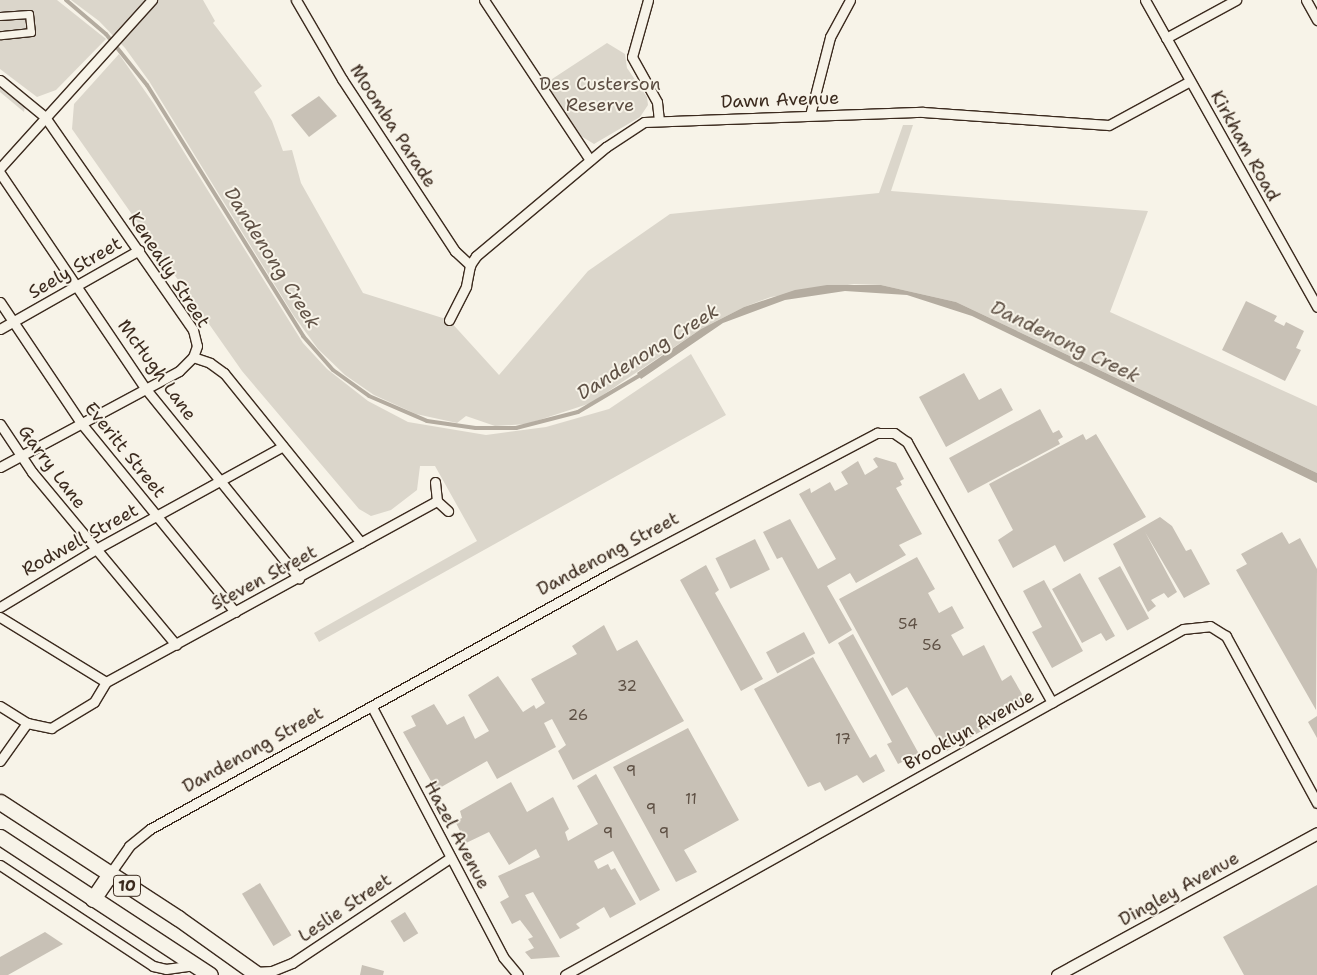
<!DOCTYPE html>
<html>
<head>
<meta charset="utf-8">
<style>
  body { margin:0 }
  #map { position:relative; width:1317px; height:975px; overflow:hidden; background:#f7f3e8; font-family:"Shantell Sans",sans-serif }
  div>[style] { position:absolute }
  .green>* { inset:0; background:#dbd6cb }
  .water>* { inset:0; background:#b4aca0 }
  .stream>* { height:4px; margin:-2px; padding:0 2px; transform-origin:2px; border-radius:2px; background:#b4aca0 }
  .building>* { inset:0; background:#c8c1b6; transform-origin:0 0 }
  .roads { filter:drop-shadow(1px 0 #3b2a1e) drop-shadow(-1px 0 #3b2a1e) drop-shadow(0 1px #3b2a1e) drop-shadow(0 -1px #3b2a1e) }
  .pedestrian>* { height:7px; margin:-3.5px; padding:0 3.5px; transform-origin:3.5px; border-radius:3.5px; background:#f7f3e8 }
  .minor>* { height:9px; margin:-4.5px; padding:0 4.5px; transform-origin:4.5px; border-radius:4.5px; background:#f7f3e8 }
  .tertiary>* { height:11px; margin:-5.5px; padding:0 5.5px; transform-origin:5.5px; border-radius:5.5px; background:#f7f3e8 }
  .primary>* { height:15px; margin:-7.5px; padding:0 7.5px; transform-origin:7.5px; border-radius:7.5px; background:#f7f3e8 }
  span { translate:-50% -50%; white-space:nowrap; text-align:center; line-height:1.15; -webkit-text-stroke:4px #f7f3e8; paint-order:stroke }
  .number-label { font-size:15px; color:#5e5044 }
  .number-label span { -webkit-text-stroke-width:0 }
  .shield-label span { padding:1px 4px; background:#f7f3e8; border:1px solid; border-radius:4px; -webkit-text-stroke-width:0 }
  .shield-label { font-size:16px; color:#3b2a1e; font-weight:700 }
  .park-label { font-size:18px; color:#5b4c41 }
  .street-label { font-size:18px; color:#3b2a1e }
  .water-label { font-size:19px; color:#5f5145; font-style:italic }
</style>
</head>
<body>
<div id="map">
  <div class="green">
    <i style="clip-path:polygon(0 0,57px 0,106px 39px,56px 90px,37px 97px,0 69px)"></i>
    <i style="clip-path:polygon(71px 0,203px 0,215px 21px,213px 23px,262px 86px,254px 92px,272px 121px,283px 151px,292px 150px,301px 183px,363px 293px,449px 320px,499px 375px,588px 271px,670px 214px,879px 193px,903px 125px,913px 125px,891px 191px,1148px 211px,1110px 312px,1317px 406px,1317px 473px,956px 302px,881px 285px,854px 284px,771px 297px,744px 307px,701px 329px,591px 403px,527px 424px,495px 426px,466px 416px,457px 423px,416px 414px,374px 395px,345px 375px,318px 349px,294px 316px,149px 81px,125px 48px,99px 21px)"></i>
    <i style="clip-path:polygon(607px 43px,625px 54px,627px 68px,647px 97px,648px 105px,640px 117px,594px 144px,581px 136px,546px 83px)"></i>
    <i style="clip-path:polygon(119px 54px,154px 104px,303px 343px,327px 369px,368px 401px,408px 422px,486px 435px,546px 427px,609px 409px,691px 354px,726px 415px,319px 642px,314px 633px,477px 541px,435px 466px,420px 466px,417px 490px,391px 510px,371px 516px,359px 509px,242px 371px,72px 129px,74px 104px)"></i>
    <i style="clip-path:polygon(0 85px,25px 105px,24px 112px,0 92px)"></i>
  </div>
  <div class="water">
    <i style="clip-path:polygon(827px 285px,881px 285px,956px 302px,1317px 473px,1317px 483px,972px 316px,907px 295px,845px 291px,785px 300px,723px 323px,641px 379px,637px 373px,701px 329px,744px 307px,795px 290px)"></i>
  </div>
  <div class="stream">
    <i style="left:66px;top:0;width:52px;rotate:40.4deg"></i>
    <i style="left:106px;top:34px;width:65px;rotate:51.2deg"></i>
    <i style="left:147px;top:85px;width:296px;rotate:58.1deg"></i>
    <i style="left:303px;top:336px;width:45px;rotate:48.6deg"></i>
    <i style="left:333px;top:370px;width:44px;rotate:35.8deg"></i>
    <i style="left:369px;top:396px;width:63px;rotate:23.3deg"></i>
    <i style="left:427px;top:421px;width:49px;rotate:8.1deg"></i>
    <i style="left:476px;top:428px;width:40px"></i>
    <i style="left:516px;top:428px;width:64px;rotate:-14.5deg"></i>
    <i style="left:578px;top:412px;width:74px;rotate:-30.7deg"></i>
  </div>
  <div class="building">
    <i style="clip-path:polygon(319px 96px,337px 116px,309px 137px,291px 115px)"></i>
    <i style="clip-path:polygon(1246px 301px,1277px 316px,1274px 321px,1284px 326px,1286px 322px,1304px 331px,1296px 348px,1301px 350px,1285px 381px,1222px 350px)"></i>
    <i style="clip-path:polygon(964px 373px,979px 400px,1001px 388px,1013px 410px,946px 447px,919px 397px)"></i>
    <i style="clip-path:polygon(1040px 409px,1053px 433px,1059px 430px,1063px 437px,1058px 440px,1060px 444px,968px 493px,949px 458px)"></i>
    <i style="clip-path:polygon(1083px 434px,1086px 440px,1096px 434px,1146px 517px,1064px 562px,1055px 545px,1013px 568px,998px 540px,1013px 530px,989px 484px)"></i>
    <i style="clip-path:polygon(876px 457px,896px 463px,904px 479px,900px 481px,902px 485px,896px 488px,922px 534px,899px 545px,906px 555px,856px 583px,850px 573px,827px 586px,852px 630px,829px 644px,782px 557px,777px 559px,763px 532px,790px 519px,818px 569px,836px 559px,799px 494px,810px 488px,811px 493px,830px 482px,835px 491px,848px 484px,841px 472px,858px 461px,865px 475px,878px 467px,873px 459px)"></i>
    <i style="clip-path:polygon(1160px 517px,1172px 526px,1186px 551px,1191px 549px,1210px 584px,1184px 598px,1145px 532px,1177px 592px,1168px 598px,1164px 593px,1151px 600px,1156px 606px,1148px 612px,1113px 544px)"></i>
    <i style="clip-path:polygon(1282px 532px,1289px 544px,1300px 538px,1317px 569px,1316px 710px,1236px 570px,1247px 564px,1241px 554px)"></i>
    <i style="left:755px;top:539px;width:34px;height:44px;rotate:64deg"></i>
    <i style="clip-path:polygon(917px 557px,935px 589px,928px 593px,939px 613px,952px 606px,964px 628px,951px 635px,963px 656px,984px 645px,1002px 681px,1011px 675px,1022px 694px,1018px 710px,945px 752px,907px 687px,892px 696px,839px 599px)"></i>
    <i style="clip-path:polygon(706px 565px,719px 590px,715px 593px,763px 679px,741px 691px,680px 580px)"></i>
    <i style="left:1120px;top:566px;width:60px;height:25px;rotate:61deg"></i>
    <i style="clip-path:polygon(1080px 573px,1115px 636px,1106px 641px,1101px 633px,1082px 643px,1052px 589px)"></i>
    <i style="clip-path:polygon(1044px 580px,1083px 651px,1052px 668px,1032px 632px,1042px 627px,1023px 591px)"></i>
    <i style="clip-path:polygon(604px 625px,617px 651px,637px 640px,684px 721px,573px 780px,558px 751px,566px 745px,552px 719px,544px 723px,556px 747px,497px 779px,487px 761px,436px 790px,403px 732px,416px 726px,411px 716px,434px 704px,447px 725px,464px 716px,475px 739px,489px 731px,468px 695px,498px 676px,523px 712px,534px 705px,536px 709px,545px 703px,531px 679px,577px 654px,572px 646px)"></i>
    <i style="left:804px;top:632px;width:24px;height:43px;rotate:62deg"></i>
    <i style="clip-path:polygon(853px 634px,919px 754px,898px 764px,887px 744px,892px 742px,838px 643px)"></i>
    <i style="clip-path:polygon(813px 657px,870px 758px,876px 754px,885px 771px,863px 783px,857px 775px,825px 791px,820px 782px,808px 787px,754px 689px)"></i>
    <i style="clip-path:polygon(1317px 716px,1317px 738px,1308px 722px)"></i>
    <i style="clip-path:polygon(688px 728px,739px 820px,684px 850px,697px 872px,676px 882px,613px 767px)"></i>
    <i style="clip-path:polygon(596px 774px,660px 890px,640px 901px,613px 851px,594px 861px,598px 869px,608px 864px,611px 870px,615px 868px,636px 904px,610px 918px,604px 907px,576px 924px,580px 928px,560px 939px,533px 892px,525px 895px,560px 957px,531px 959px,525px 952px,534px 948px,528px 939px,533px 937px,520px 920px,512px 924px,500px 902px,509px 897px,498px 876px,540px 857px,536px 849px,509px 865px,489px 832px,466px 843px,455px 821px,462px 818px,460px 811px,511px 782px,527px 812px,553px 797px,569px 829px,565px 832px,568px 841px,598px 824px,577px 786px)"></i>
    <i style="left:260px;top:883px;width:61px;height:21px;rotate:59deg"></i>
    <i style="clip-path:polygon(1317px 885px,1317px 975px,1244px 975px,1223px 937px)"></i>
    <i style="left:405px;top:912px;width:25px;height:17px;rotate:58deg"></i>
    <i style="clip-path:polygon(45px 932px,63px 944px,8px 975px,0 975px,0 957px)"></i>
    <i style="clip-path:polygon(362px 965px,384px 971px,383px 975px,360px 975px)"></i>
  </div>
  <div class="roads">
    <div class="pedestrian">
      <i style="left:0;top:16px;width:29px;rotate:-4deg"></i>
      <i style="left:29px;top:14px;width:18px;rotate:84deg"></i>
      <i style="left:31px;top:32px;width:31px;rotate:174deg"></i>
    </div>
    <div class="minor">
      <i style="left:296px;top:0;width:91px;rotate:59.8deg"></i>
      <i style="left:342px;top:79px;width:206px;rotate:56.7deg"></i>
      <i style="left:455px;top:251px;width:21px;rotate:43deg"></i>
      <i style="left:484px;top:0;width:192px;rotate:56.5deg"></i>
      <i style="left:648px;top:0;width:59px;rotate:105.7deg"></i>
      <i style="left:632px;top:57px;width:51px;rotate:60.9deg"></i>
      <i style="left:657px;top:102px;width:18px;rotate:84deg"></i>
      <i style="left:1145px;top:0;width:352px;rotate:60.7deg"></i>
      <i style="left:1306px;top:0;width:23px;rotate:61deg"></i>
      <i style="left:1166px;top:38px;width:80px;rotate:-28.5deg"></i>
      <i style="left:0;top:80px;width:58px;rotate:39.4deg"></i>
      <i style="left:45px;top:117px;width:259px;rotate:55.2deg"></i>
      <i style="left:193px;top:330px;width:16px;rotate:76deg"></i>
      <i style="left:197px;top:346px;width:12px;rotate:110deg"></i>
      <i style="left:193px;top:357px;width:20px;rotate:135deg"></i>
      <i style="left:179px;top:371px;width:203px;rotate:151.8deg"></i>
      <i style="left:810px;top:115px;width:81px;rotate:-75.6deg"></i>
      <i style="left:830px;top:37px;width:42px;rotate:-61.6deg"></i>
      <i style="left:0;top:168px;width:227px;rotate:-47.9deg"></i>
      <i style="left:0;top:173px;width:259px;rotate:56deg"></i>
      <i style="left:145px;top:388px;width:245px;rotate:51deg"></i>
      <i style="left:0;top:302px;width:146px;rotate:56.2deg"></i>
      <i style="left:81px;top:423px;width:244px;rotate:50.8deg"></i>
      <i style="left:449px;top:320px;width:38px;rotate:-63deg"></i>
      <i style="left:466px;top:286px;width:21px;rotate:-79deg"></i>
      <i style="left:470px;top:265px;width:11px;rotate:-56deg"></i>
      <i style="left:476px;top:256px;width:170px;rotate:-40deg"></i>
      <i style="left:606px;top:147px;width:45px;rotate:-33.3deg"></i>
      <i style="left:644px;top:122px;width:279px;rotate:-2.1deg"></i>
      <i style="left:923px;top:112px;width:186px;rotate:4deg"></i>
      <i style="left:1109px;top:125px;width:92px;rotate:-28.5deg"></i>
      <i style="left:0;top:329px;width:160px;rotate:-29.6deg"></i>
      <i style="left:193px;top:357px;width:18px;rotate:19deg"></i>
      <i style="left:210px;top:363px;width:17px;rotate:36deg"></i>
      <i style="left:224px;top:373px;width:218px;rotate:51.1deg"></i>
      <i style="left:0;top:424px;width:58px;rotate:56.3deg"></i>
      <i style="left:32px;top:472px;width:225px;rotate:50.2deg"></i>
      <i style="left:435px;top:482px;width:19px;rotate:84deg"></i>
      <i style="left:437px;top:501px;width:15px;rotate:42deg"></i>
      <i style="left:0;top:607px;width:112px;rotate:-31.1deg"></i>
      <i style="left:96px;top:549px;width:213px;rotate:-28.8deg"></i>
      <i style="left:0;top:617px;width:124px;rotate:31.5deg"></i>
      <i style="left:106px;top:682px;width:377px;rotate:-28.7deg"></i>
      <i style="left:0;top:706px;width:32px;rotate:32deg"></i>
      <i style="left:27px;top:723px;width:25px;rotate:12deg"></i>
      <i style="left:51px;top:728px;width:50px;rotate:-31.2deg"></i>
      <i style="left:94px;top:702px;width:23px;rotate:-59deg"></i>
      <i style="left:372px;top:707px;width:282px;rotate:62.3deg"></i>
      <i style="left:503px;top:957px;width:23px;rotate:50deg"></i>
      <i style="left:0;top:761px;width:47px;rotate:-54.6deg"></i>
      <i style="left:0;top:865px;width:183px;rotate:33.4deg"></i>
      <i style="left:153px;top:966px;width:13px;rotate:13deg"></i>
      <i style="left:166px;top:969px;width:29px;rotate:-8deg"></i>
      <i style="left:109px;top:875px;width:35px;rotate:-55deg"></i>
      <i style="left:129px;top:846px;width:27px;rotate:-39deg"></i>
      <i style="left:150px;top:829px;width:527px;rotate:-29.04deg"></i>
      <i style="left:611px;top:573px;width:301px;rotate:-27.8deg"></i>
      <i style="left:877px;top:433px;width:17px"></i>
      <i style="left:894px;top:433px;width:16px;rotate:35deg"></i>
      <i style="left:907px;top:442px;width:298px;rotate:60.9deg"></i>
      <i style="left:254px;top:972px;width:18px;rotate:-3deg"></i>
      <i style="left:272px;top:971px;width:22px;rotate:-22deg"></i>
      <i style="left:292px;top:963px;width:190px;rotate:-33.6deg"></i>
      <i style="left:565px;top:975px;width:708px;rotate:-29.24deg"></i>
      <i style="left:1183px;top:629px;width:27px;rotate:-6deg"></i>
      <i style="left:1210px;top:626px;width:19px;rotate:32deg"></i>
      <i style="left:1226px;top:636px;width:190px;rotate:61.4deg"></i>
    </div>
    <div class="tertiary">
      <i style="left:1057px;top:975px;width:296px;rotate:-28.6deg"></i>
    </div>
    <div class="primary">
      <i style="left:0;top:802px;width:212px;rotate:33.1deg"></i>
      <i style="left:178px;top:918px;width:98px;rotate:35.5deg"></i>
      <i style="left:0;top:837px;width:251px;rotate:33.3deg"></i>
      <i style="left:93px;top:899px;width:29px;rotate:-56deg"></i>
    </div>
  </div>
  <div class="number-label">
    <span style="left:908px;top:625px">54</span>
    <span style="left:932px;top:646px">56</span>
    <span style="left:627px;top:687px">32</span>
    <span style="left:578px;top:716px">26</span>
    <span style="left:843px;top:740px">17</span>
    <span style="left:631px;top:772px">9</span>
    <span style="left:691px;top:800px">11</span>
    <span style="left:651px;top:810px">9</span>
    <span style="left:608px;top:834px">9</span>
    <span style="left:664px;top:834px">9</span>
  </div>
  <div class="shield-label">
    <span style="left:127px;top:886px">10</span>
  </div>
  <div class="park-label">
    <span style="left:600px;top:95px">Des Custerson<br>Reserve</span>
  </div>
  <div class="street-label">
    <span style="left:780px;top:100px;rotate:-2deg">Dawn Avenue</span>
    <span style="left:393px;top:126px;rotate:57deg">Moomba Parade</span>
    <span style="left:1245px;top:146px;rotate:61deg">Kirkham Road</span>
    <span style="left:75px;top:268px;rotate:-30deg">Seely Street</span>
    <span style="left:169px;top:270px;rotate:57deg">Keneally Street</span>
    <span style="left:157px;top:370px;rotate:54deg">McHugh Lane</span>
    <span style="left:125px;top:450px;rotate:51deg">Everitt Street</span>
    <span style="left:52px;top:467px;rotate:53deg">Garry Lane</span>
    <span style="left:80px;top:540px;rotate:-29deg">Rodwell Street</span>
    <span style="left:608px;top:554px;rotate:-28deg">Dandenong Street</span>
    <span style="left:264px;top:578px;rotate:-28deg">Steven Street</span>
    <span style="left:969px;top:730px;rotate:-29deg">Brooklyn Avenue</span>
    <span style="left:253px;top:750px;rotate:-29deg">Dandenong Street</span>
    <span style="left:457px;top:835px;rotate:62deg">Hazel Avenue</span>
    <span style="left:1179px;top:889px;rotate:-29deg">Dingley Avenue</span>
    <span style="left:345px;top:908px;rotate:-34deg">Leslie Street</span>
  </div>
  <div class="water-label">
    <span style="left:272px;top:258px;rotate:58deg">Dandenong Creek</span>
    <span style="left:1065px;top:342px;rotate:26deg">Dandenong Creek</span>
    <span style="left:648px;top:352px;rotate:-32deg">Dandenong Creek</span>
  </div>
</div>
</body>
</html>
